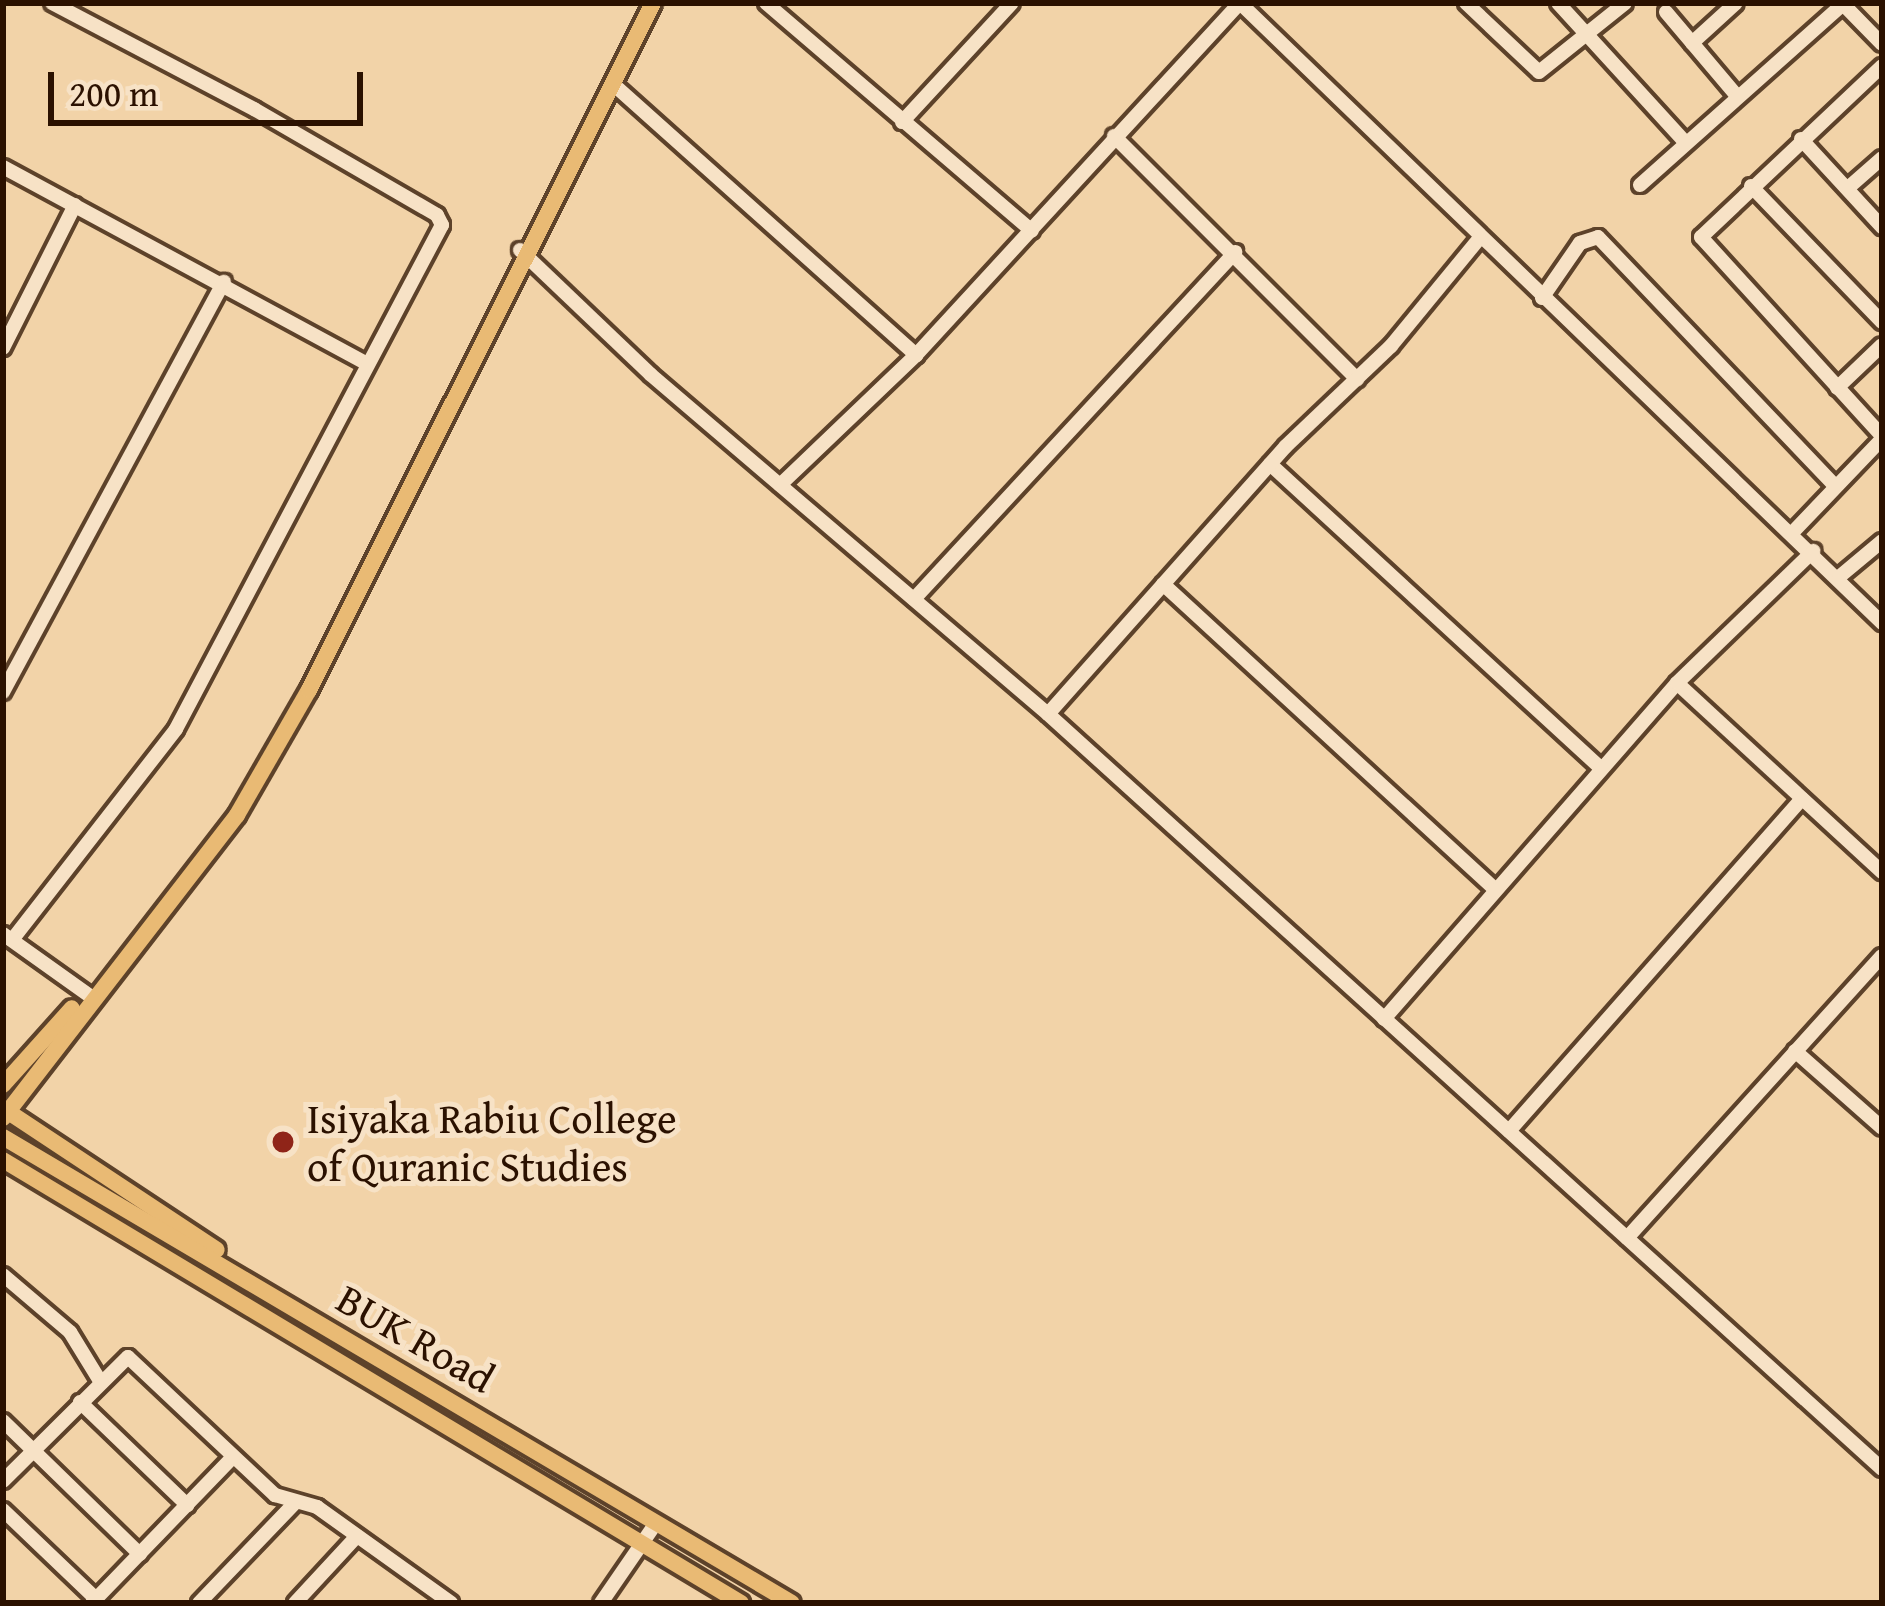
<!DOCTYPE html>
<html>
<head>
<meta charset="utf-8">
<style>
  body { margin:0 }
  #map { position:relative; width:1885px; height:1606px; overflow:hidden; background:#f2d3a8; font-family:"Gentium Book Plus",serif }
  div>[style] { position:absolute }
  .roads { filter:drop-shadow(3px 0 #5d422a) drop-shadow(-3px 0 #5d422a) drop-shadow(0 3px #5d422a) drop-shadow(0 -3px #5d422a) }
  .minor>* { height:14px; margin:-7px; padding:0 7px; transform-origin:7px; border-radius:7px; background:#f7e2c6 }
  .major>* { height:16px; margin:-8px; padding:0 8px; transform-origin:8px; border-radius:8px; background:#e9ba74 }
  .dots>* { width:33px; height:33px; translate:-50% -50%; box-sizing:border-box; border:6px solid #f7e2c6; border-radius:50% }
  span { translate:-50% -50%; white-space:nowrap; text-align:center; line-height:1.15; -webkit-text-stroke:10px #f7e2c6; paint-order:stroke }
  .poi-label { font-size:42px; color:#2b1100 }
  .left { translate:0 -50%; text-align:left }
  .street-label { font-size:42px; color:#2b1100 }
  .frame { position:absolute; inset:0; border:6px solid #2b1100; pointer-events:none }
  .scale { position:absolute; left:48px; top:72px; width:315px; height:54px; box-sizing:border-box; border:6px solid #2b1100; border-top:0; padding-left:15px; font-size:36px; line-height:42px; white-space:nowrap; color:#2b1100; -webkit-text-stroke:9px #f7e2c6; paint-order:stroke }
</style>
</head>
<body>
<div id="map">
  <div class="roads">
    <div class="minor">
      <i style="left:766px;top:3px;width:350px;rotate:40.6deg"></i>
      <i style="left:1240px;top:3px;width:893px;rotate:44deg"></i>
      <i style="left:1466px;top:3px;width:100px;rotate:43.4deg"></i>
      <i style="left:1539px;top:72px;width:110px;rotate:-38.7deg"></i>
      <i style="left:1558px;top:3px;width:188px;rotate:47.6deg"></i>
      <i style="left:1842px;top:3px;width:57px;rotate:45.7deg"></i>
      <i style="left:1666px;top:12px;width:110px;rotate:49.8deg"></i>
      <i style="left:1692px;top:43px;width:59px;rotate:-42.3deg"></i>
      <i style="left:1882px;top:66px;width:249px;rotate:136.6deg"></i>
      <i style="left:1701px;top:237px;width:269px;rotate:47.7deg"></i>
      <i style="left:613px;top:84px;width:407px;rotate:41.8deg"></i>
      <i style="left:902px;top:122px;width:162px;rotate:-47.3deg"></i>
      <i style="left:1114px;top:136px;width:344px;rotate:45deg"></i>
      <i style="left:1801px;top:139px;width:120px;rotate:47.4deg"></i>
      <i style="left:3px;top:167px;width:414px;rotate:28.4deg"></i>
      <i style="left:1640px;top:185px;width:272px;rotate:-41.7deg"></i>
      <i style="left:1751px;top:186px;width:189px;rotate:46.1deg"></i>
      <i style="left:1849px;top:187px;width:44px;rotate:-41.3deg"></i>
      <i style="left:520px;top:250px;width:180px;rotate:43.6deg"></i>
      <i style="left:650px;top:374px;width:523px;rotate:40.51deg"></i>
      <i style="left:1048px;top:714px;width:1125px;rotate:42.15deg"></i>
      <i style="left:1542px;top:298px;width:67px;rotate:-55.4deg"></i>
      <i style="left:1580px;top:243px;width:19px;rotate:-18deg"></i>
      <i style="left:1598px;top:237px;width:342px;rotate:46.4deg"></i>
      <i style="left:3px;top:348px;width:160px;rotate:-63.3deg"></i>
      <i style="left:1837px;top:388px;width:62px;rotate:-43.7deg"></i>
      <i style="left:1270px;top:464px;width:449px;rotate:42.6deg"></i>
      <i style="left:780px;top:485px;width:188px;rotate:-43.7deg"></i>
      <i style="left:916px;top:355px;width:478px;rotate:-47.4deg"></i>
      <i style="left:1793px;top:532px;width:129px;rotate:-46.3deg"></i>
      <i style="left:1839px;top:577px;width:56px;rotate:-39.9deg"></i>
      <i style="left:1163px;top:584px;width:451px;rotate:42.6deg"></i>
      <i style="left:914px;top:599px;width:473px;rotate:-47.2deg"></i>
      <i style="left:1677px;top:683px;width:279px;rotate:42.7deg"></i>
      <i style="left:3px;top:692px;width:466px;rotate:-61.7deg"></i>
      <i style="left:1048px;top:714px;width:358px;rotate:-48.4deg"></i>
      <i style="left:1286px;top:446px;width:145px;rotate:-43.6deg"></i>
      <i style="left:1391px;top:346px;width:139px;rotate:-50.6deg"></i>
      <i style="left:3px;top:934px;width:112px;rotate:35.5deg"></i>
      <i style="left:12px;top:940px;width:267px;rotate:-52.1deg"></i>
      <i style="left:176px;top:729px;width:570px;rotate:-62.18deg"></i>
      <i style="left:442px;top:225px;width:11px;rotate:-117deg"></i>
      <i style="left:437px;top:215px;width:211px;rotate:-149.9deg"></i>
      <i style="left:254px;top:109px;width:228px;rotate:-152.3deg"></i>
      <i style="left:1384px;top:1019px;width:446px;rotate:-48.9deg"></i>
      <i style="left:1677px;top:683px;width:190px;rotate:-44.1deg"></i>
      <i style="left:1795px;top:1051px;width:116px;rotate:41.5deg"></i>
      <i style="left:1509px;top:1131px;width:443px;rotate:-48.6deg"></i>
      <i style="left:1627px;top:1238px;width:380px;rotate:-47.9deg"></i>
      <i style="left:3px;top:1275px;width:88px;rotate:40.4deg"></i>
      <i style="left:70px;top:1332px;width:57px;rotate:58.5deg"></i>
      <i style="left:80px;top:1402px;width:149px;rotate:43.9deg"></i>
      <i style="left:3px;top:1421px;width:191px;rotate:44.2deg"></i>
      <i style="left:3px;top:1481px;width:176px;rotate:-44.8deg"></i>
      <i style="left:128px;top:1357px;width:202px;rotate:43.2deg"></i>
      <i style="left:275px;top:1495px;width:44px;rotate:15.9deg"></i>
      <i style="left:317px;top:1507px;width:165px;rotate:35.6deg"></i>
      <i style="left:3px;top:1510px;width:129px;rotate:43.7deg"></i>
      <i style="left:92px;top:1603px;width:203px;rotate:-46deg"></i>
      <i style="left:199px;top:1603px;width:139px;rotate:-46.2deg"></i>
      <i style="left:295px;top:1603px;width:91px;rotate:-47.2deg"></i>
      <i style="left:601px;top:1603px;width:97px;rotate:-55.5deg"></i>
    </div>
    <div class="major">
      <i style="left:3px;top:1085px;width:103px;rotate:-48.1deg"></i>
      <i style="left:4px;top:1109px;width:255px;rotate:33.5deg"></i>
      <i style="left:3px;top:1118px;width:383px;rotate:-52.3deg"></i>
      <i style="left:237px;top:815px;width:144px;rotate:-60.1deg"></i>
      <i style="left:309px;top:690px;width:768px;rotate:-63.4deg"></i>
      <i style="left:3px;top:1137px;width:916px;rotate:30.57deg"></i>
      <i style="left:3px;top:1160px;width:861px;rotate:30.98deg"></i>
    </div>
  </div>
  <div class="dots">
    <i style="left:283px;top:1142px;background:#8f2418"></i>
  </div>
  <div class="poi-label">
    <span class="left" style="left:307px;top:1142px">Isiyaka Rabiu College<br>of Quranic Studies</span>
  </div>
  <div class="street-label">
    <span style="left:416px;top:1338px;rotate:30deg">BUK Road</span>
  </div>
  <div class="frame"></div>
  <div class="scale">200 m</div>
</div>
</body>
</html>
